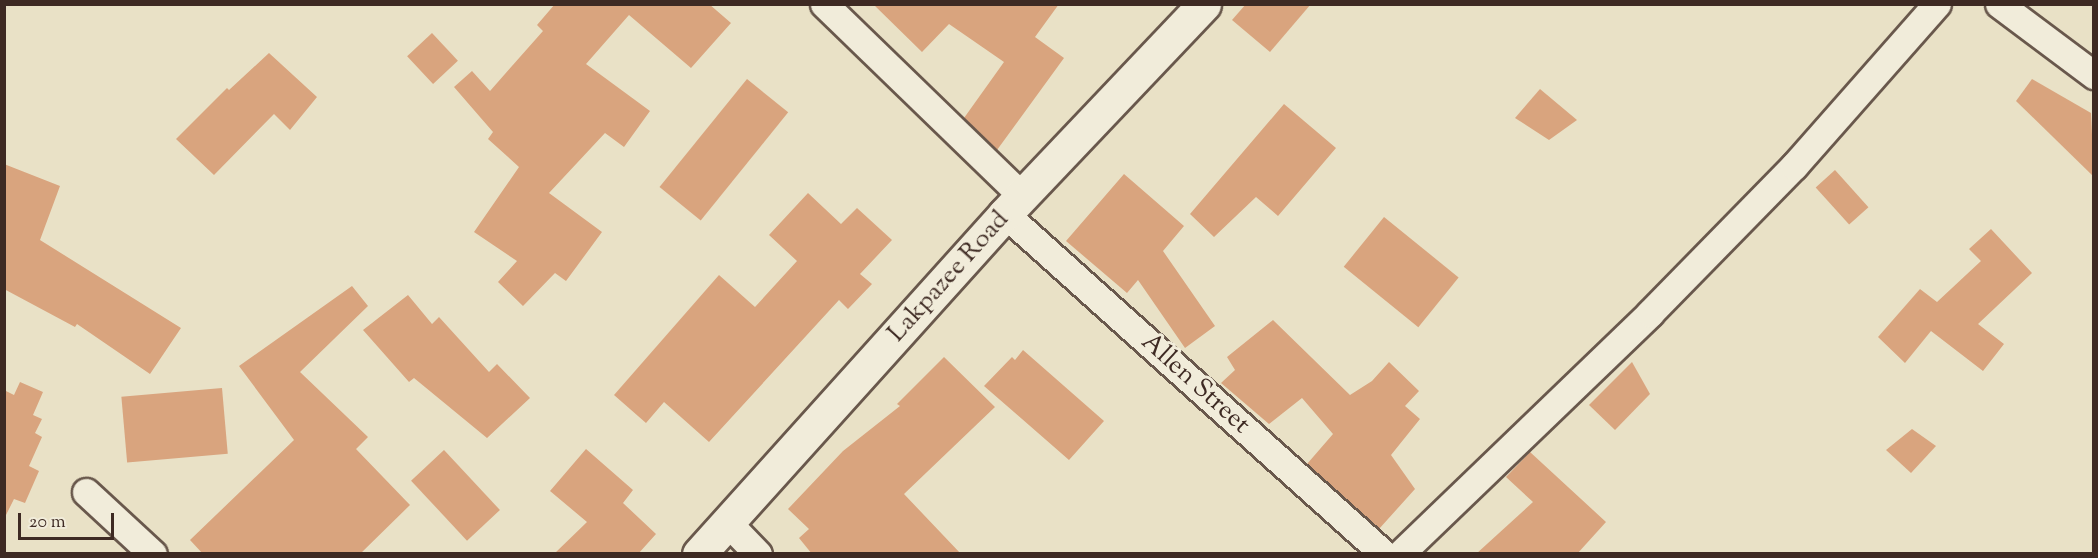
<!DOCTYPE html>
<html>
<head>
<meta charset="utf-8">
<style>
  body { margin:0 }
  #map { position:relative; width:2098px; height:558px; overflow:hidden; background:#e9e1c6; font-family:"Sorts Mill Goudy",serif }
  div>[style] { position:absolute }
  .building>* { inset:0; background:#d9a47e; transform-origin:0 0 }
  .roads { filter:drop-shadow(2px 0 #69584c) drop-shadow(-2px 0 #69584c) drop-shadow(0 2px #69584c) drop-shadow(0 -2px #69584c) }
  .street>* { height:27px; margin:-13.5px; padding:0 13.5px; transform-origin:13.5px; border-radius:13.5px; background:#f1ecda }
  .secondary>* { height:33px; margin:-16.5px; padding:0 16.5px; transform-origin:16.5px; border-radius:16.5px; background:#f1ecda }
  span { translate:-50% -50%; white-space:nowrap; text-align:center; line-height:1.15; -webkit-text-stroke:6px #f1ecda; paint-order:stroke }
  .street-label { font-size:26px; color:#3e2a23 }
  .frame { position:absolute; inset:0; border:6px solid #3e2a23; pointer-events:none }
  .scale { position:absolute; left:18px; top:513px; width:96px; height:27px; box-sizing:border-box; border:3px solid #3e2a23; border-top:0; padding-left:8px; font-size:18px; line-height:21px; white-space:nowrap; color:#3e2a23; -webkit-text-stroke:4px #f1ecda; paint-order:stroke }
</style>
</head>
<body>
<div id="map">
  <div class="building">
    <i style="clip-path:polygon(555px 4px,709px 4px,731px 23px,691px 68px,629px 15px,586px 64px,650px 111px,624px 147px,605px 133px,549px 193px,602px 232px,566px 281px,555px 273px,523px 306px,498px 282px,517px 261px,474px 232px,519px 167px,488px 139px,493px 132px,454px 87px,472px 71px,490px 91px,543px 31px,537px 25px)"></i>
    <i style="clip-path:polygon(873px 4px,1059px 4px,1035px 37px,1064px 58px,997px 150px,964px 118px,1004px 62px,949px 24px,922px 52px)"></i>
    <i style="clip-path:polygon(1246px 4px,1311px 4px,1270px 52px,1232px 20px)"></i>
    <i style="left:432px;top:33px;width:38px;height:34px;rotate:47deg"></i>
    <i style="clip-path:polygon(269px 53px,317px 97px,290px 130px,274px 114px,214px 175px,176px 139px,227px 88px,229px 90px)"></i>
    <i style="left:747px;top:79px;width:53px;height:139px;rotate:39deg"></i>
    <i style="clip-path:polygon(2032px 79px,2091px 113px,2094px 177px,2016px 101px)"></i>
    <i style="clip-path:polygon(1540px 89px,1577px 120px,1549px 140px,1515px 118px)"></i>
    <i style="clip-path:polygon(1284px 104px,1336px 148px,1278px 216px,1256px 197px,1214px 237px,1190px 214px)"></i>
    <i style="clip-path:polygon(4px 164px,60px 186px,40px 240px,181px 328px,150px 374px,77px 324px,75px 327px,4px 289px)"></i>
    <i style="left:1835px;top:170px;width:50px;height:26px;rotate:48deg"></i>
    <i style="clip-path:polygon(1124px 174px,1184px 226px,1163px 251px,1215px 326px,1185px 348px,1138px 280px,1127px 293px,1066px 241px)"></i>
    <i style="clip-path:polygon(808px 193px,841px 224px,857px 208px,892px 240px,860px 274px,872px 284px,848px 309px,839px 300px,709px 442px,664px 402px,646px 423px,614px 395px,719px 275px,755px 307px,797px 261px,769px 235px)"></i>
    <i style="left:1384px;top:217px;width:96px;height:64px;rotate:39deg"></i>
    <i style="clip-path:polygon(1991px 229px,2032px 273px,1978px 324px,2004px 344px,1983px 371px,1931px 331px,1905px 363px,1878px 337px,1920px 289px,1937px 302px,1981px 261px,1969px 249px)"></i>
    <i style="clip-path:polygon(352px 286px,368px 306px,300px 372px,368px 437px,356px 449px,410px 505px,360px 554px,203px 554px,190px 540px,294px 440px,239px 366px)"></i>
    <i style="clip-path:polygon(408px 295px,432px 324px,439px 317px,489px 372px,497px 364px,530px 398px,487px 438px,414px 378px,409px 382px,363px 330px)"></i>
    <i style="clip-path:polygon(1273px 320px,1350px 395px,1372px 381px,1389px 362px,1419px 391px,1405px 406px,1420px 419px,1391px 455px,1415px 489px,1379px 529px,1307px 464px,1333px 434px,1302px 398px,1269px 424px,1221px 383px,1235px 370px,1227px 357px)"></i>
    <i style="clip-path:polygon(1023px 350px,1104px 421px,1069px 460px,984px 386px,1012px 357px,1015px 360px)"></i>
    <i style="clip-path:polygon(944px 357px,995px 407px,904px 494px,961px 554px,812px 554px,799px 538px,809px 529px,788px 509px,843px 451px,900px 406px,897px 404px)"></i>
    <i style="clip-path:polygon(1632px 362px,1650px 394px,1615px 430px,1589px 405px)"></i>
    <i style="clip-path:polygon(20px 382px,43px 392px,33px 415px,42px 419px,35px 433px,42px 437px,29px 466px,39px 471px,25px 503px,14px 499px,4px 519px,4px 390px,14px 395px)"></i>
    <i style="left:222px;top:388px;width:66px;height:101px;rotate:85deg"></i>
    <i style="clip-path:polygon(1912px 429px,1936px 446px,1911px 473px,1886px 450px)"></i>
    <i style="clip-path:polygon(586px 449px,633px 490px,623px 503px,656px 534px,638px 554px,554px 554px,587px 522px,550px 491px)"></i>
    <i style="left:444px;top:450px;width:82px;height:45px;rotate:47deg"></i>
    <i style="clip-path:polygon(1530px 452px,1606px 522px,1577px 554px,1476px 554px,1533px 502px,1506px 477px)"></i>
  </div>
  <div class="roads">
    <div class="street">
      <i style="left:824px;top:4px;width:277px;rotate:44.1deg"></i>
      <i style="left:1999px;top:4px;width:119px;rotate:36.8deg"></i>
      <i style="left:1005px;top:214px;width:509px;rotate:41.9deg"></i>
      <i style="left:86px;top:492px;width:91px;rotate:42.8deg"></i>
      <i style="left:728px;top:523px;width:43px;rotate:45.9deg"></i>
      <i style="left:1400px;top:554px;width:347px;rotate:-43.9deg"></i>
      <i style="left:1650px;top:313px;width:206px;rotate:-45.6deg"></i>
      <i style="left:1794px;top:166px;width:216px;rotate:-48.6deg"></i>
    </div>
    <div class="secondary">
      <i style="left:699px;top:554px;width:457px;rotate:-48deg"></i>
      <i style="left:1005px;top:214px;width:289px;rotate:-46.5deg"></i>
    </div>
  </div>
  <div class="street-label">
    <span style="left:949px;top:277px;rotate:-48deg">Lakpazee Road</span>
    <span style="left:1195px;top:384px;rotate:42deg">Allen Street</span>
  </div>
  <div class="frame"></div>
  <div class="scale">20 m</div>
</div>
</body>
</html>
